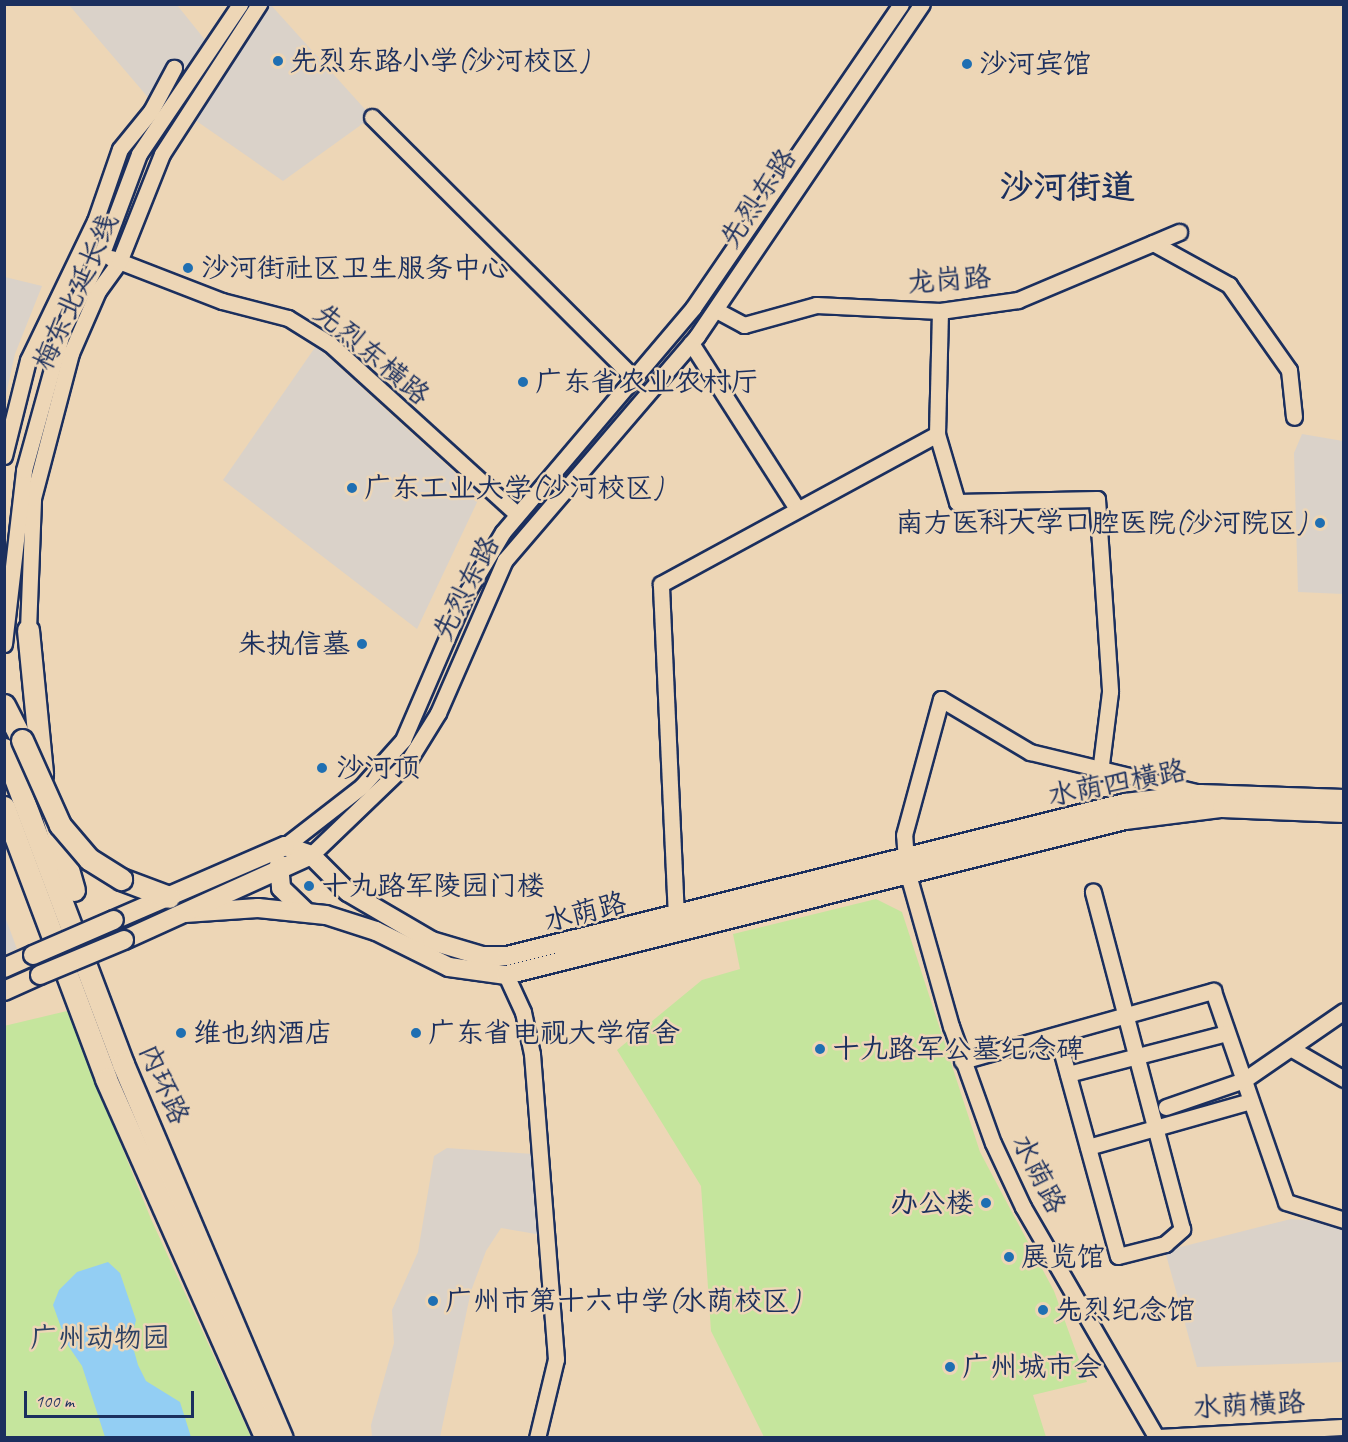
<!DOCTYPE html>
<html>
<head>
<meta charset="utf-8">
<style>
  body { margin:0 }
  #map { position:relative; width:1348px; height:1442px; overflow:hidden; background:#edd6b6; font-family:Caveat,"LXGW WenKai TC",sans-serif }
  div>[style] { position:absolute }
  .built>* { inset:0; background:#dad2c9 }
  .green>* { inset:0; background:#c5e59d }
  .water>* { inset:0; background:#93cef3 }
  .roads { filter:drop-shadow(2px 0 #1b2f5e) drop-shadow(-2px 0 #1b2f5e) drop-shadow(0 2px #1b2f5e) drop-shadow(0 -2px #1b2f5e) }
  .minor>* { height:15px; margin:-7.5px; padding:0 7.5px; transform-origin:7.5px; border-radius:7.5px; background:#edd6b6 }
  .major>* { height:18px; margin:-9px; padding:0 9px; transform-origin:9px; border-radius:9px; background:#edd6b6 }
  .highway>* { height:21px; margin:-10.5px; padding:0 10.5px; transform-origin:10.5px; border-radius:10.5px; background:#edd6b6 }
  .bridges { filter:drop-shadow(2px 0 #1b2f5e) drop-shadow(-2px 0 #1b2f5e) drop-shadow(0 2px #1b2f5e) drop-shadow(0 -2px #1b2f5e) }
  .major-bridge>* { height:18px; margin:-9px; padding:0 9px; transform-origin:9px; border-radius:9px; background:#edd6b6 }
  .highway-bridge>* { height:21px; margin:-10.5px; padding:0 10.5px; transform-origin:10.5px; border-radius:10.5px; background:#edd6b6 }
  .dots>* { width:16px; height:16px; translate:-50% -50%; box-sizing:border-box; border:3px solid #edd6b6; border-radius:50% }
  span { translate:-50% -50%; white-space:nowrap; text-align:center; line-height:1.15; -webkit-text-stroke:5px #edd6b6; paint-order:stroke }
  .poi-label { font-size:28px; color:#1b2f5e }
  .left { translate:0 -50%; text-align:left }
  .right { translate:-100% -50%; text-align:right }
  .street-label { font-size:28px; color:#1b2f5e }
  .park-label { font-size:28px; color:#2c4164 }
  .district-label { font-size:34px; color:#1b2f5e; font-weight:700 }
  .frame { position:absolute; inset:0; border:6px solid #1b2f5e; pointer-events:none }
  .scale { position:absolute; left:24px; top:1391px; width:170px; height:27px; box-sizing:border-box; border:3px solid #1b2f5e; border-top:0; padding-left:8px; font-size:18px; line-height:21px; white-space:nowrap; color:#1b2f5e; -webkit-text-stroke:4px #edd6b6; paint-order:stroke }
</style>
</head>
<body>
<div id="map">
  <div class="built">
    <i style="clip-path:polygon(270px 4px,372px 117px,283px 181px,195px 120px)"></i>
    <i style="clip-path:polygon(69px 5px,177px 5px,210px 46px,164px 116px)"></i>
    <i style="clip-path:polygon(5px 277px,42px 286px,15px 354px,5px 399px)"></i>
    <i style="clip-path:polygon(316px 346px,480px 496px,417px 629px,223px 480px)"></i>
    <i style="clip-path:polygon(1302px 434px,1343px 441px,1343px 594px,1298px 592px,1294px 453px)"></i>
    <i style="clip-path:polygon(4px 914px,17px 949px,5px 954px,4px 954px)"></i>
    <i style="clip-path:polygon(447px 1148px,547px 1155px,548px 1236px,501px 1228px,486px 1251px,471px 1291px,440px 1437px,372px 1437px,371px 1425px,394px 1343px,392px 1310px,418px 1252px,434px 1156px)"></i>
    <i style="clip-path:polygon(1291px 1219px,1343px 1223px,1343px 1362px,1197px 1367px,1165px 1251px)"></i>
  </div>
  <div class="green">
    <i style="clip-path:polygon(876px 899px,902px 912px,980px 1152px,1054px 1291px,1087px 1382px,1033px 1395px,1046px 1437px,764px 1437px,711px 1331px,701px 1186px,617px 1050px,702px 980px,740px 969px,733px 934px)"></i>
    <i style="clip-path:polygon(67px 1011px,151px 1219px,251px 1437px,5px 1437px,4px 1026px)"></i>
  </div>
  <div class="water">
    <i style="clip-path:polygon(108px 1262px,120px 1273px,136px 1320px,131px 1340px,138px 1365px,146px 1381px,180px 1402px,191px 1437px,105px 1437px,82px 1366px,67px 1344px,53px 1305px,59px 1290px,77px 1272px)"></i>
  </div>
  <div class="roads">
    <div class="minor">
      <i style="left:372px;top:117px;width:371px;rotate:44.9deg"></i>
      <i style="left:1153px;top:243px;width:87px;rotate:28.9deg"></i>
      <i style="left:1229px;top:285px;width:104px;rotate:54.8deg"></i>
      <i style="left:1289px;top:370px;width:47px;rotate:83.9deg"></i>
      <i style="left:111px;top:258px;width:119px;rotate:21.2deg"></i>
      <i style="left:222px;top:301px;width:68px;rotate:14.4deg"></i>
      <i style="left:288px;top:318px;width:49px;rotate:31.8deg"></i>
      <i style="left:330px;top:344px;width:253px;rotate:42.3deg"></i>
      <i style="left:716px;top:310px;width:32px;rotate:28deg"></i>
      <i style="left:744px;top:325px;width:75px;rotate:-15.5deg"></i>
      <i style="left:816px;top:305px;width:124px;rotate:2.8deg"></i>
      <i style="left:940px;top:311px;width:79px;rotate:-8deg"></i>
      <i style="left:1018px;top:300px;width:175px;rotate:-22.9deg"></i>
      <i style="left:691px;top:343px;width:197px;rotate:57.4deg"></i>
      <i style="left:937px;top:434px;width:71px;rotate:73.6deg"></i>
      <i style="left:957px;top:502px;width:140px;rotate:-1.2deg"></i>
      <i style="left:1097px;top:499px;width:193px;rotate:86.1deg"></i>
      <i style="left:1110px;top:692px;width:81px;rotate:97.1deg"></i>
      <i style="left:4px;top:456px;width:99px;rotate:-76deg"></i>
      <i style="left:28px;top:360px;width:154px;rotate:-64.3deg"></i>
      <i style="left:95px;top:221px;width:76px;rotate:-70.9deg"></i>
      <i style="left:120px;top:149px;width:49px;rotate:-50.8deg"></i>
      <i style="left:151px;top:111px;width:49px;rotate:-61.9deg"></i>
      <i style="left:28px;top:630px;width:132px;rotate:-87.8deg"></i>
      <i style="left:33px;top:498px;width:150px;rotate:-75.3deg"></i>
      <i style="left:71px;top:353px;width:68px;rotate:-66.5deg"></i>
      <i style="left:98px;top:291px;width:36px;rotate:-54deg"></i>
      <i style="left:119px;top:262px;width:116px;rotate:-68.3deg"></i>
      <i style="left:162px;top:154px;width:179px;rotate:-57.1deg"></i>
      <i style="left:4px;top:644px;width:175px;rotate:-83.4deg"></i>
      <i style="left:24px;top:470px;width:146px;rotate:-74.5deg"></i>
      <i style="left:63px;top:329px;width:85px;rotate:-62.8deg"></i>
      <i style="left:102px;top:253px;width:106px;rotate:-69.5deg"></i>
      <i style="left:139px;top:154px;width:181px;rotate:-56deg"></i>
      <i style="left:285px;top:846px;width:98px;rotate:-37.9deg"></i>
      <i style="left:362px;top:786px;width:62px;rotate:-48.3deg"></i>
      <i style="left:403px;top:740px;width:159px;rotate:-66.7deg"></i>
      <i style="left:466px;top:594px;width:72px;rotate:-59.2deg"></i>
      <i style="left:503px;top:532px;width:294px;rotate:-49.7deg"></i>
      <i style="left:693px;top:308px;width:368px;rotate:-55.6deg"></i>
      <i style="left:311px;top:855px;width:133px;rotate:-43.8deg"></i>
      <i style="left:407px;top:763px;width:59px;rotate:-58.2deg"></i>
      <i style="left:438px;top:713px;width:167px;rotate:-66.4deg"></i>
      <i style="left:505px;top:560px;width:295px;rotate:-49.4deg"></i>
      <i style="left:697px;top:336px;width:401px;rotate:-55.9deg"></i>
      <i style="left:906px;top:861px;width:26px;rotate:-94deg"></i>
      <i style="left:904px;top:835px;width:141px;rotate:-74.8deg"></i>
      <i style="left:941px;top:699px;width:104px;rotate:30.8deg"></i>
      <i style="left:1030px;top:752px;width:171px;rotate:13.5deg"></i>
      <i style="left:909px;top:878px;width:154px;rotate:74.2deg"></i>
      <i style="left:951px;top:1026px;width:124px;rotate:70.3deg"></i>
      <i style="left:993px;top:1143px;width:71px;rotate:64.9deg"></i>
      <i style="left:1023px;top:1207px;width:267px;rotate:59.9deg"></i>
      <i style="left:676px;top:917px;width:333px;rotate:-92.6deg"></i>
      <i style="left:661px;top:584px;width:314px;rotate:-28.5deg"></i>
      <i style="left:937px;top:434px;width:123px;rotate:-88.6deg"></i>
      <i style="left:506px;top:975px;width:41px;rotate:65.3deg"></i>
      <i style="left:523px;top:1012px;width:43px;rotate:77.9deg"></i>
      <i style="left:532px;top:1054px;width:306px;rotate:85.5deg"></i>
      <i style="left:556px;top:1359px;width:81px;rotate:103.5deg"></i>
      <i style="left:1057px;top:1035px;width:229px;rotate:74.6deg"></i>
      <i style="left:1118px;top:1256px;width:49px;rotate:-14.3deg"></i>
      <i style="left:1165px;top:1244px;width:23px;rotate:-41deg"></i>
      <i style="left:1182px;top:1229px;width:349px;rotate:-104.8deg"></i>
      <i style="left:1292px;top:1049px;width:60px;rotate:30deg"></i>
      <i style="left:962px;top:1061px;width:261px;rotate:-15.6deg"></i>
      <i style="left:1213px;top:991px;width:223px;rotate:70.9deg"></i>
      <i style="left:1286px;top:1202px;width:61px;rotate:17.2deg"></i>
      <i style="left:1068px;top:1074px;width:164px;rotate:-14.5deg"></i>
      <i style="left:1166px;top:1107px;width:83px;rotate:-19.1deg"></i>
      <i style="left:1244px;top:1080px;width:121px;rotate:-34.6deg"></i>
      <i style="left:1088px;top:1147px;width:169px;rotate:-15.8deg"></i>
      <i style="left:1157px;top:1437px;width:187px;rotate:-3.1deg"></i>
    </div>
    <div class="major">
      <i style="left:285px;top:846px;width:28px;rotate:19deg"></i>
      <i style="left:311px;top:855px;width:52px;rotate:45deg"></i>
      <i style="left:348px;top:892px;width:97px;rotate:30.3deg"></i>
      <i style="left:432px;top:941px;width:52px;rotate:16.7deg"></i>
      <i style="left:482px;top:956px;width:25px"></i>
      <i style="left:507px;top:956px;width:637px;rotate:-13.91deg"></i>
      <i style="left:1125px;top:803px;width:76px;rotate:-6.8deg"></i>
      <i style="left:1200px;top:794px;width:144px;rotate:2deg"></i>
      <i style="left:279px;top:864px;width:24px;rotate:85deg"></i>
      <i style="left:281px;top:888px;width:35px;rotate:44deg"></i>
      <i style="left:185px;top:913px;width:73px;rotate:-3.9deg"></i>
      <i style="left:258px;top:908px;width:68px;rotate:5.9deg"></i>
      <i style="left:326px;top:915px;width:52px;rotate:17.7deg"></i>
      <i style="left:376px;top:931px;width:81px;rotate:26.3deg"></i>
      <i style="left:449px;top:967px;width:58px;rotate:8deg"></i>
      <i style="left:506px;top:975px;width:638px;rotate:-14.06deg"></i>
      <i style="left:1125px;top:820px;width:98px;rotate:-7.1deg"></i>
      <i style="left:1222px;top:808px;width:122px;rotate:2.3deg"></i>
      <i style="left:114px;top:920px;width:186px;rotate:-23.4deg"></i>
      <i style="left:124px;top:940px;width:205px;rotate:-24.4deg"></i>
      <i style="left:4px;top:968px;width:32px;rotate:-24deg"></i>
      <i style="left:4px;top:991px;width:39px;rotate:-24deg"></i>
    </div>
    <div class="highway">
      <i style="left:28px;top:630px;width:145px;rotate:84.4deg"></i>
      <i style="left:4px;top:705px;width:39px;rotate:63deg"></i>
      <i style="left:4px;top:749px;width:337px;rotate:69.3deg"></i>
      <i style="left:123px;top:1064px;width:406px;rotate:67deg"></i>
      <i style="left:4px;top:807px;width:290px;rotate:69.4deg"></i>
      <i style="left:106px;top:1079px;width:393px;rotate:66deg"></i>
      <i style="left:52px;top:813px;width:80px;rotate:74.1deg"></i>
      <i style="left:121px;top:879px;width:51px;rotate:20.6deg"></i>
    </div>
  </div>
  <div class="bridges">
    <div class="major-bridge">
      <i style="left:33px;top:955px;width:88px;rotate:-23.4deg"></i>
      <i style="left:40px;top:975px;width:91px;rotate:-22.6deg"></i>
    </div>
    <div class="highway-bridge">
      <i style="left:22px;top:740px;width:93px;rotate:65.9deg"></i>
      <i style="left:60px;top:825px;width:45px;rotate:49.5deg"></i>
      <i style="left:89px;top:859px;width:38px;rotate:32deg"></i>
    </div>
  </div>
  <div class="dots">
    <i style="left:278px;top:61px;background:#1f6fb2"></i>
    <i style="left:967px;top:64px;background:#1f6fb2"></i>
    <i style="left:188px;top:268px;background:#1f6fb2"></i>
    <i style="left:523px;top:382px;background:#1f6fb2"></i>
    <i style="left:352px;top:488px;background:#1f6fb2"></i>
    <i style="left:1320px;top:523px;background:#1f6fb2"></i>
    <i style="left:362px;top:644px;background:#1f6fb2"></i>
    <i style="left:322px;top:768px;background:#1f6fb2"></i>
    <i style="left:309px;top:886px;background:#1f6fb2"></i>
    <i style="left:181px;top:1033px;background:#1f6fb2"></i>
    <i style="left:416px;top:1033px;background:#1f6fb2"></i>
    <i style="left:820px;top:1049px;background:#1f6fb2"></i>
    <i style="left:986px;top:1203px;background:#1f6fb2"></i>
    <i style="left:1009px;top:1257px;background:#1f6fb2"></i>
    <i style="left:433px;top:1301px;background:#1f6fb2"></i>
    <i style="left:1043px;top:1310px;background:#1f6fb2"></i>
    <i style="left:950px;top:1367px;background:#1f6fb2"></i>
  </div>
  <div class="poi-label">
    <span class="left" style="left:290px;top:61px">先烈东路小学(沙河校区)</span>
    <span class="left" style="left:979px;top:64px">沙河宾馆</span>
    <span class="left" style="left:201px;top:268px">沙河街社区卫生服务中心</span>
    <span class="left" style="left:535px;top:382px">广东省农业农村厅</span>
    <span class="left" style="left:364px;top:488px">广东工业大学(沙河校区)</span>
    <span class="right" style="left:1306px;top:523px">南方医科大学口腔医院(沙河院区)</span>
    <span class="right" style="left:350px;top:644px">朱执信墓</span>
    <span class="left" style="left:336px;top:768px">沙河顶</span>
    <span class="left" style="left:321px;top:886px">十九路军陵园门楼</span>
    <span class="left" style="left:193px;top:1033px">维也纳酒店</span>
    <span class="left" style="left:428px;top:1033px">广东省电视大学宿舍</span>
    <span class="left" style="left:832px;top:1049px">十九路军公墓纪念碑</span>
    <span class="right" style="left:974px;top:1203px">办公楼</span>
    <span class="left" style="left:1021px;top:1257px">展览馆</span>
    <span class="left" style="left:445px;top:1301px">广州市第十六中学(水荫校区)</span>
    <span class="left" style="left:1055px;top:1310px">先烈纪念馆</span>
    <span class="left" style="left:962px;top:1367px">广州城市会</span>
  </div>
  <div class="street-label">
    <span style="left:758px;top:198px;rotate:-56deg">先烈东路</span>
    <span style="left:949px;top:280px;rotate:-4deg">龙岗路</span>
    <span style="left:76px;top:292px;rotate:-66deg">梅东北延长线</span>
    <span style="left:372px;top:354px;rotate:40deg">先烈东横路</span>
    <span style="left:466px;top:588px;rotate:-63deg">先烈东路</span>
    <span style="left:1117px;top:783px;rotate:-11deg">水荫四横路</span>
    <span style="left:585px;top:912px;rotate:-14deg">水荫路</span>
    <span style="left:164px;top:1084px;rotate:66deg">内环路</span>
    <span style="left:1039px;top:1174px;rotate:63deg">水荫路</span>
    <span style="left:1249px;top:1405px;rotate:-3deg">水荫横路</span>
  </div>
  <div class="park-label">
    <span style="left:100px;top:1338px">广州动物园</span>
  </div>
  <div class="district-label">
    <span style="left:1067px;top:187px">沙河街道</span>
  </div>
  <div class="frame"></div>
  <div class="scale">100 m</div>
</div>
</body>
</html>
